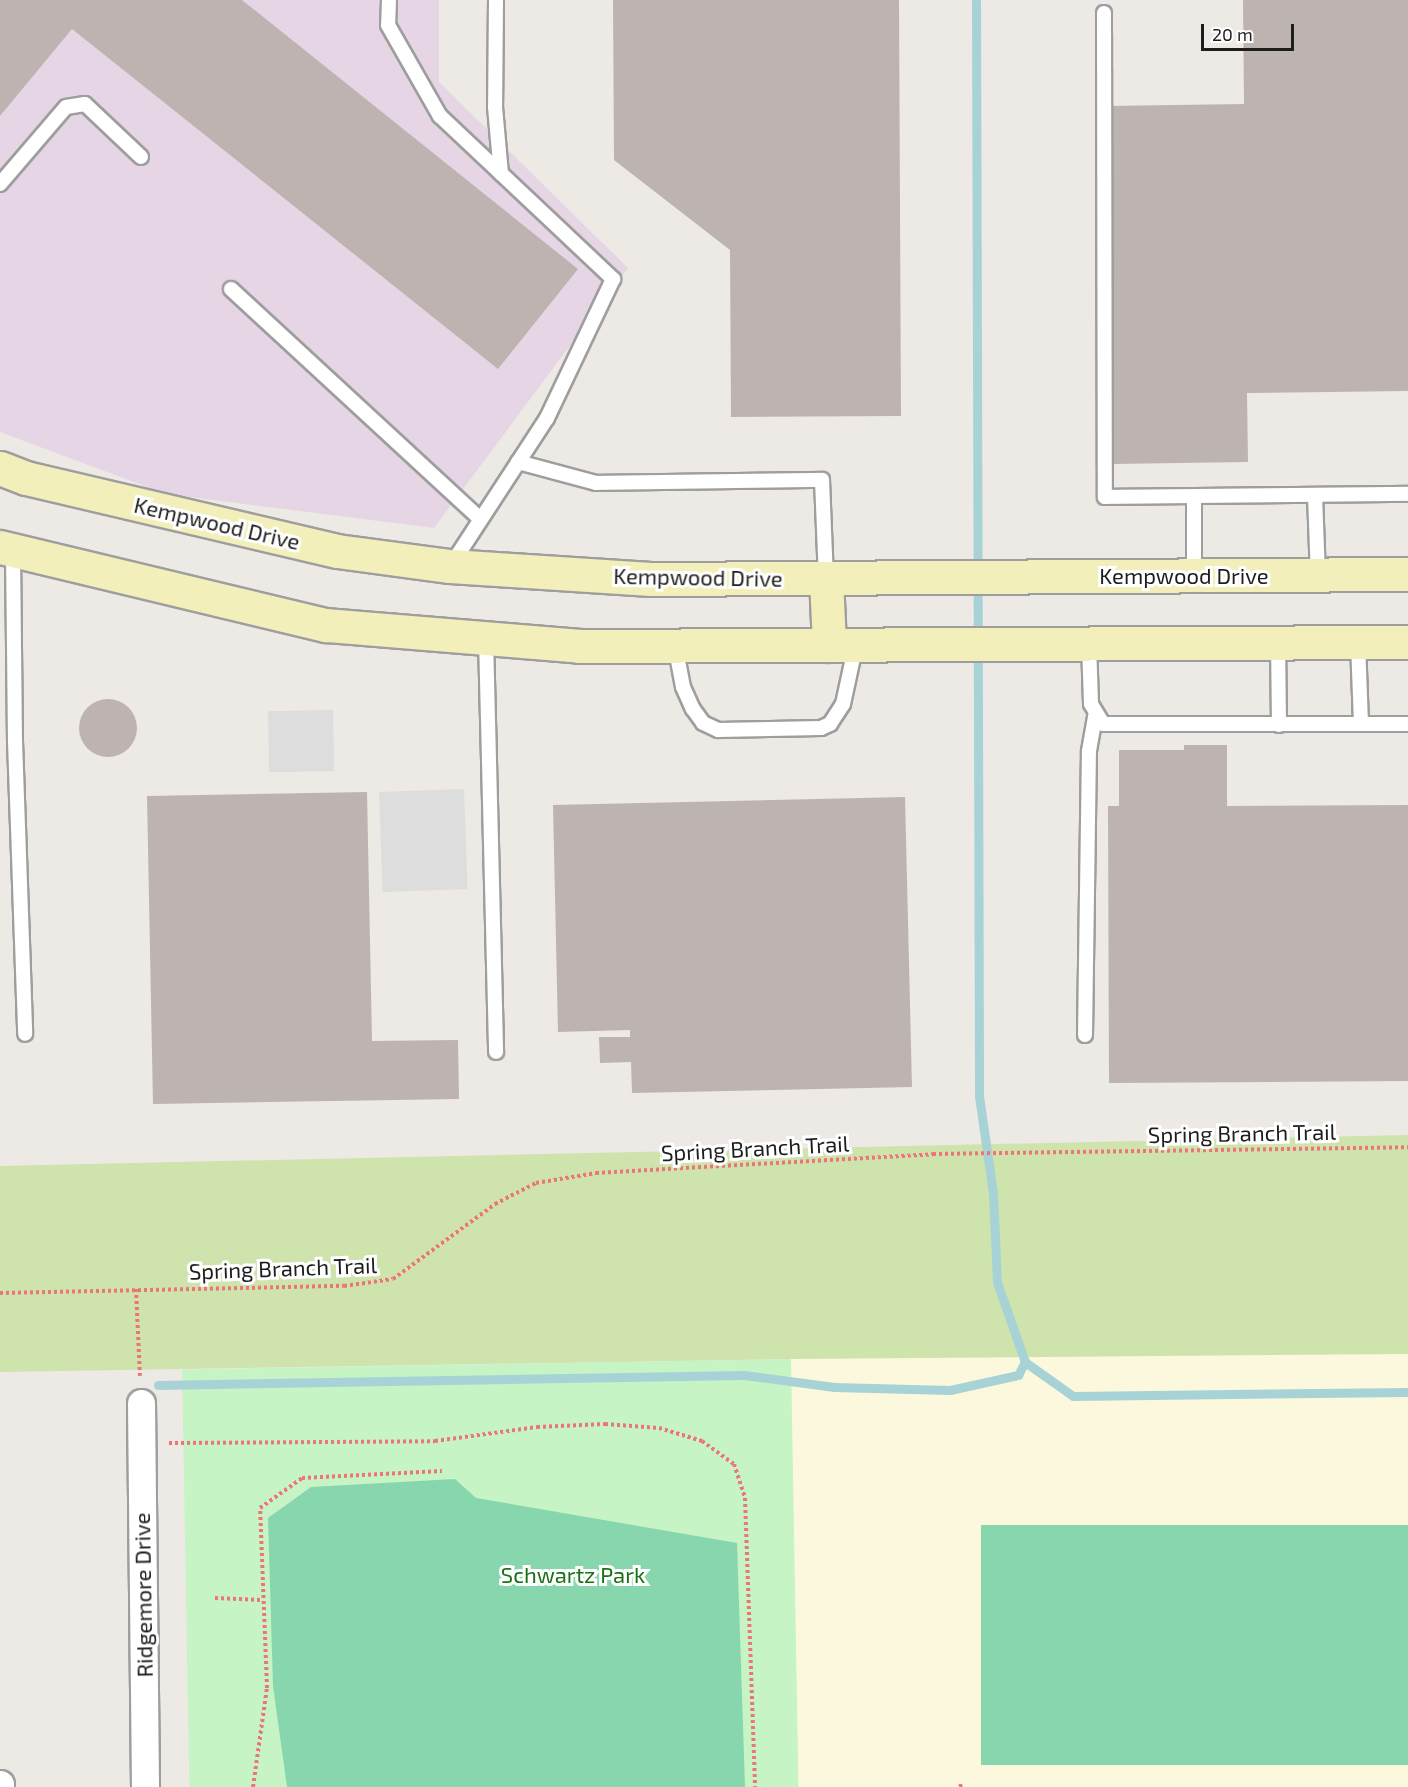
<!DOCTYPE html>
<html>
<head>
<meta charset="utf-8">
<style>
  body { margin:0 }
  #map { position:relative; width:1408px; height:1787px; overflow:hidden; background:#ede9e4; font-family:"Exo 2",sans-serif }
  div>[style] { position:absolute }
  .industrial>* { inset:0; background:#e6d6e5 }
  .education>* { inset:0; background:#fcf8de; transform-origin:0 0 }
  .grass>* { inset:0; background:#cfe3ad }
  .park>* { inset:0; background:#c6f4c4; transform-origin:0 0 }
  .pitch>* { inset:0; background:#88d6ad; transform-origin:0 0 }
  .parking>* { inset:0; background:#ddd; transform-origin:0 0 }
  .stream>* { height:9px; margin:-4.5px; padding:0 4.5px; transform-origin:4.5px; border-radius:4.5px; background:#a7d3d7 }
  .building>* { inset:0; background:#bdb4b1 }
  .round { border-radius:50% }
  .path>* { height:4px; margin-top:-2px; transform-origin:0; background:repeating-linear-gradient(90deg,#ed7579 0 3px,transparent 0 6px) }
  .roads { filter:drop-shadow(2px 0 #9e9e9e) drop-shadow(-2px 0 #9e9e9e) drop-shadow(0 2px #9e9e9e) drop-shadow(0 -2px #9e9e9e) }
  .lane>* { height:14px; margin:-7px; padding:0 7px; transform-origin:7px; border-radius:7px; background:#fff }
  .street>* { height:27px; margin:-13.5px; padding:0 13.5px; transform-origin:13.5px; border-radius:13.5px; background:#fff }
  .secondary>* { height:33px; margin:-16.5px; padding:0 16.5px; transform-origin:16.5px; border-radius:16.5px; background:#f3efbb }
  span { translate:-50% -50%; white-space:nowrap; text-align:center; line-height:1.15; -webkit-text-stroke:6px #fff; paint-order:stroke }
  .street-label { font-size:22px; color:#1d1d1d }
  .park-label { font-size:22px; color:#1a7115 }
  .scale { position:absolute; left:1201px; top:24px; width:93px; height:27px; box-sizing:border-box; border:3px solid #1d1d1d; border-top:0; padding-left:8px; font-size:18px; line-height:21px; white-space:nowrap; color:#1d1d1d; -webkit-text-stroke:4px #fff; paint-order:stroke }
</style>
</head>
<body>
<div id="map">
  <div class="industrial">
    <i style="clip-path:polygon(0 0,439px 0,439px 82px,628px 268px,434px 528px,166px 494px,0 432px)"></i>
  </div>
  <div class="education">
    <i style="left:1408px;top:1354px;width:433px;height:617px;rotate:90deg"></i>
  </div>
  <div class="grass">
    <i style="clip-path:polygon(1408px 1135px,1408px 1354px,791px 1359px,0 1372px,0 1166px)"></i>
  </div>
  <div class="park">
    <i style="left:791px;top:1359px;width:428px;height:609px;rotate:89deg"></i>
  </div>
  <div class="pitch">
    <i style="clip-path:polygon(455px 1479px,476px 1498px,737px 1543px,745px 1787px,287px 1787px,273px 1686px,268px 1518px,311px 1487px)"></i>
    <i style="left:1408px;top:1525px;width:240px;height:427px;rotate:90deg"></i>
  </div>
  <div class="parking">
    <i style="left:333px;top:710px;width:61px;height:65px;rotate:89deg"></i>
    <i style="left:464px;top:789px;width:100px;height:85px;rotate:88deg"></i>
  </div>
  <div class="stream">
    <i style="left:976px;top:0;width:1096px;rotate:89.84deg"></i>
    <i style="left:979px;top:1096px;width:98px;rotate:81.8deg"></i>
    <i style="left:993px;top:1193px;width:89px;rotate:87.4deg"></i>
    <i style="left:997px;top:1282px;width:85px;rotate:70.7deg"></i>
    <i style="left:1025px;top:1362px;width:59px;rotate:35.3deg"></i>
    <i style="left:1073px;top:1396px;width:335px;rotate:-0.7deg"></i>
    <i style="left:158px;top:1385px;width:586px;rotate:-0.98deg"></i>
    <i style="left:744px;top:1375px;width:91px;rotate:7.6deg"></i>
    <i style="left:834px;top:1387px;width:116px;rotate:1.5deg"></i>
    <i style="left:950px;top:1390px;width:70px;rotate:-12.4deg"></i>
    <i style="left:1018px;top:1375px;width:15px;rotate:-62deg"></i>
  </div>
  <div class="building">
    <i style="clip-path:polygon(0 0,242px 0,578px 269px,498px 369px,72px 29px,0 116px)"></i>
    <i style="clip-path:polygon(613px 0,899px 0,901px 416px,731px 417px,730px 250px,614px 160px)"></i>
    <i style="clip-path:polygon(1243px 0,1408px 0,1408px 391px,1247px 393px,1248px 462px,1112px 464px,1108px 106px,1244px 104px)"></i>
    <i class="round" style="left:79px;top:699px;width:58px;height:58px"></i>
    <i style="clip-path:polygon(1184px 745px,1227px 745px,1227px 806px,1408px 805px,1408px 1081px,1109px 1083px,1108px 806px,1119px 806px,1119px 750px,1184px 750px)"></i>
    <i style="clip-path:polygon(367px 792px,372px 1041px,458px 1040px,459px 1099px,153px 1104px,147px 796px)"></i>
    <i style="clip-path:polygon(905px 797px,912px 1087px,632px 1093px,631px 1062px,600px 1063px,599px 1037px,630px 1037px,630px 1030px,558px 1032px,553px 805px)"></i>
  </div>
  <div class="path">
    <i style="left:136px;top:1289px;width:87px;rotate:87.4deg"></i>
    <i style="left:0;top:1293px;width:344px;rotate:-1.2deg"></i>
    <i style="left:344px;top:1286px;width:49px;rotate:-8.1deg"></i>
    <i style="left:393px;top:1279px;width:127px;rotate:-36.3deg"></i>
    <i style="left:495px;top:1204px;width:46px;rotate:-27.1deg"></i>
    <i style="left:536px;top:1183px;width:61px;rotate:-9.5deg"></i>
    <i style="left:596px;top:1173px;width:338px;rotate:-3.2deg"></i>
    <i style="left:933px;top:1154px;width:475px;rotate:-0.8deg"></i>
    <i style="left:169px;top:1443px;width:266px;rotate:-0.4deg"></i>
    <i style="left:435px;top:1441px;width:103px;rotate:-7.8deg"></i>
    <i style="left:537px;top:1427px;width:68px;rotate:-2.5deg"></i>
    <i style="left:605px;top:1424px;width:54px;rotate:4.2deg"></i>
    <i style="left:659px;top:1428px;width:45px;rotate:16.8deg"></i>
    <i style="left:702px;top:1441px;width:39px;rotate:36deg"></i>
    <i style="left:734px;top:1464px;width:36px;rotate:72deg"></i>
    <i style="left:745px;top:1498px;width:289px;rotate:88deg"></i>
    <i style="left:215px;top:1598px;width:47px;rotate:2.4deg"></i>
    <i style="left:253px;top:1787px;width:100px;rotate:-82deg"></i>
    <i style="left:267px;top:1688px;width:180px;rotate:-92.2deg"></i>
    <i style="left:260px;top:1508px;width:52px;rotate:-35.5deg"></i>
    <i style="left:302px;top:1478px;width:140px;rotate:-2.9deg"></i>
    <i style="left:960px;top:1787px;width:5px;rotate:-68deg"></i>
  </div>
  <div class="roads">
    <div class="lane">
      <i style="left:389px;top:0;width:25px;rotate:92deg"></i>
      <i style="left:388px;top:25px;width:105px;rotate:60.3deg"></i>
      <i style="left:440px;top:116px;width:238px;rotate:43.3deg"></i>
      <i style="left:613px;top:279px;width:154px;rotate:115.4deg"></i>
      <i style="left:547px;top:418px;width:176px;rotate:123.1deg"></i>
      <i style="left:496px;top:0;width:107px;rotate:90.5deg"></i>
      <i style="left:495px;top:107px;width:67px;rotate:84.9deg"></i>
      <i style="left:1104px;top:13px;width:484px;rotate:89.9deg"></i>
      <i style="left:1105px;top:497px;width:303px;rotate:-0.6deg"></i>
      <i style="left:0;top:184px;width:101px;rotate:-49.4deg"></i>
      <i style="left:66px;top:107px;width:19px;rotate:-9deg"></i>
      <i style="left:85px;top:104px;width:77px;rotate:43.4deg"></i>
      <i style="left:231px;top:289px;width:339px;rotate:42.7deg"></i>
      <i style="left:518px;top:462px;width:81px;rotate:15.1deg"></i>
      <i style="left:596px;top:483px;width:226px;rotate:-0.8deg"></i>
      <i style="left:822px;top:480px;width:98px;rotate:87.7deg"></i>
      <i style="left:1315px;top:495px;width:80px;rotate:87.9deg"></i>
      <i style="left:1194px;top:496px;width:79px;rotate:90deg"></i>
      <i style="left:13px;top:551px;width:190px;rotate:89.4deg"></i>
      <i style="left:15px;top:741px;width:293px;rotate:88deg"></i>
      <i style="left:486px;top:638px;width:414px;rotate:88.6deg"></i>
      <i style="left:1278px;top:642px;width:83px;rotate:89.3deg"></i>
      <i style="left:1358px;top:642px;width:82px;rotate:87.9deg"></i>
      <i style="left:1089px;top:643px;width:61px;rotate:88.1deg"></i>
      <i style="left:1091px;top:704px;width:23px;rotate:59deg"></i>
      <i style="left:1103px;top:724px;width:305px"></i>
      <i style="left:675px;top:645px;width:43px;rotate:79.2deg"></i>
      <i style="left:683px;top:687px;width:24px;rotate:66deg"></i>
      <i style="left:693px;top:709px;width:17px;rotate:54deg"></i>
      <i style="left:703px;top:723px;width:17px;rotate:25deg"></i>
      <i style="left:718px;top:730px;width:103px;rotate:-1.1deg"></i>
      <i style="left:821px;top:728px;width:10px;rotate:-24deg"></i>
      <i style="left:830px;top:724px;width:24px;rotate:-57deg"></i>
      <i style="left:843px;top:704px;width:61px;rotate:-77.8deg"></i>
      <i style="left:1085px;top:1035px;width:284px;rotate:-89.2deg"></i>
      <i style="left:1089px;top:751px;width:36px;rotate:-80deg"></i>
    </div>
    <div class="street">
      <i style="left:141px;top:1403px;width:384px;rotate:89.4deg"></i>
      <i style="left:0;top:1784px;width:3px;rotate:90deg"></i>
    </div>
    <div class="secondary">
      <i style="left:0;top:468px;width:28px;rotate:21deg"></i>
      <i style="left:26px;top:478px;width:319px;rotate:13.2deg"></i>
      <i style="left:337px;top:551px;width:114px;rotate:7.6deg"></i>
      <i style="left:450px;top:566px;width:201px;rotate:3.7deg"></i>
      <i style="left:651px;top:579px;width:757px;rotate:-0.38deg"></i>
      <i style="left:0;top:547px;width:335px;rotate:13.5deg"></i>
      <i style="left:326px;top:625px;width:254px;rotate:4.7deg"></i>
      <i style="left:579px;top:646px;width:829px;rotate:-0.28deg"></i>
      <i style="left:826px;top:578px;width:67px;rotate:87.4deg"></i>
    </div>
  </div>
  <div class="street-label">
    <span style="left:217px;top:523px;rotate:13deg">Kempwood Drive</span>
    <span style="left:1184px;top:576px">Kempwood Drive</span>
    <span style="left:698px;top:577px;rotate:1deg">Kempwood Drive</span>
    <span style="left:1242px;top:1133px;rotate:-1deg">Spring Branch Trail</span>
    <span style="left:755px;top:1148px;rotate:-3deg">Spring Branch Trail</span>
    <span style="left:283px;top:1268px;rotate:-2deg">Spring Branch Trail</span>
    <span style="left:143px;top:1595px;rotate:-91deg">Ridgemore Drive</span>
  </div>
  <div class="park-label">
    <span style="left:573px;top:1575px">Schwartz Park</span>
  </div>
  <div class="scale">20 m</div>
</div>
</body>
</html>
